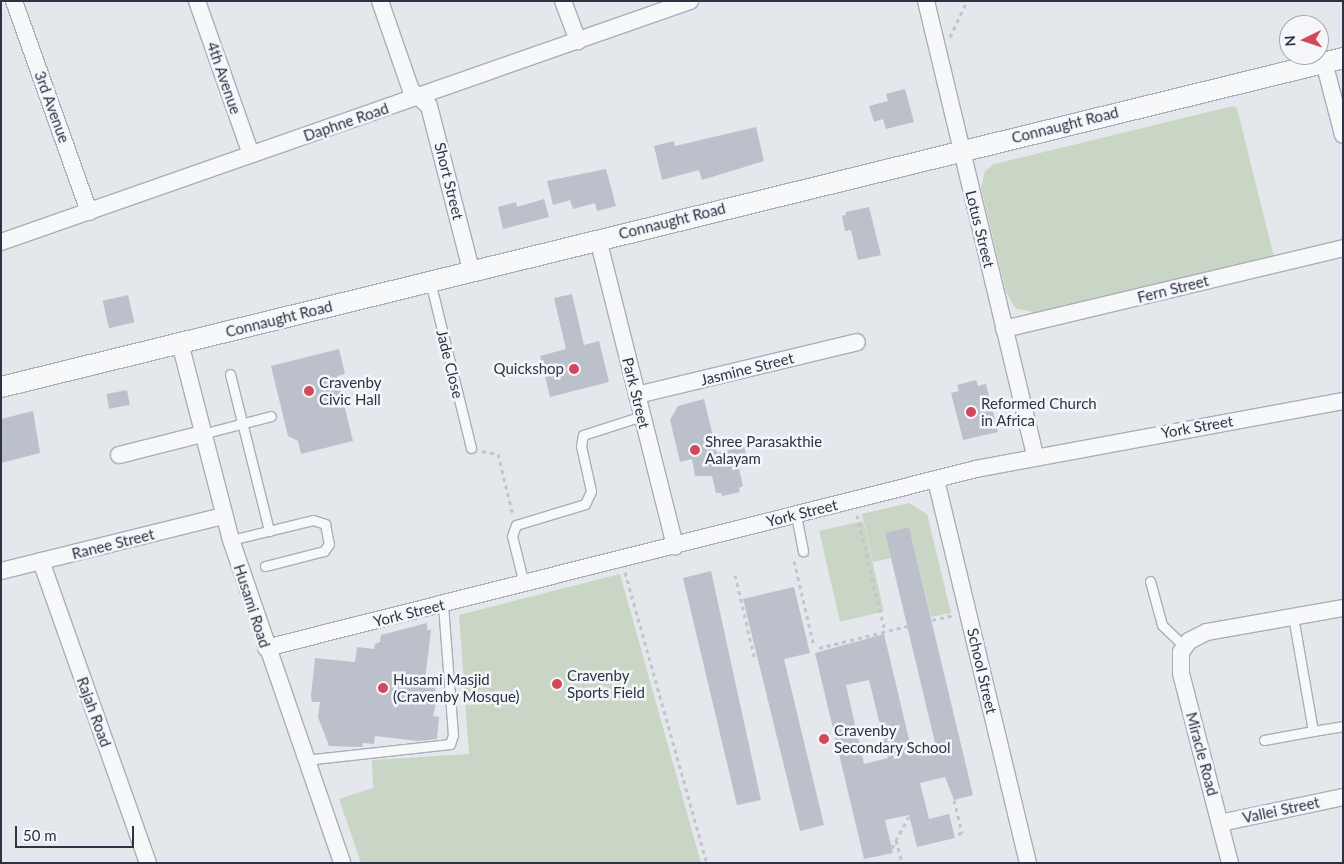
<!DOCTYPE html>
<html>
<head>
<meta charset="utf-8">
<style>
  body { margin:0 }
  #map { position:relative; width:1344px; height:864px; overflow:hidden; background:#e4e7ec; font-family:Lato,sans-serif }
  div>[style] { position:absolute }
  .green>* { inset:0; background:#c9d6c5; transform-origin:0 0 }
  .building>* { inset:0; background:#bbc0ca; transform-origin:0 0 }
  .path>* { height:3px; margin-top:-1.5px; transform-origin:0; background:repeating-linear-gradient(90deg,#c2c5cb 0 4px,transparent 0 8px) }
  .roads { filter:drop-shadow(1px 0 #a9aeb7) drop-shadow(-1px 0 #a9aeb7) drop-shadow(0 1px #a9aeb7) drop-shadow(0 -1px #a9aeb7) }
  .service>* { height:9px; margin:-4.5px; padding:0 4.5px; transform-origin:4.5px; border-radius:4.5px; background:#f7f8fa }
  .minor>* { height:16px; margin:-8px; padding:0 8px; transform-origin:8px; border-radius:8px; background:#f7f8fa }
  .tertiary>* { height:20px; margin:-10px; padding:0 10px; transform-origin:10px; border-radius:10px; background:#f7f8fa }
  .dots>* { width:14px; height:14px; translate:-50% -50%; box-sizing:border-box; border:2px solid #f4f6f9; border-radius:50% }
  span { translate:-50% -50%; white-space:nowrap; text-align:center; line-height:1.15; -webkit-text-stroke:5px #f4f6f9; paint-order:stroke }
  .street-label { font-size:15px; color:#2b3445 }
  .poi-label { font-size:15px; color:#2b3445 }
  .right { translate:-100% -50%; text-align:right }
  .left { translate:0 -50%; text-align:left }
  .frame { position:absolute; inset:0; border:2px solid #2b3445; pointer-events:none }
  .north { position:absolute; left:1279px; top:15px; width:50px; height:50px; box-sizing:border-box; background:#f4f6f9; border:1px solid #a4a8b1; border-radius:50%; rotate:266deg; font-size:14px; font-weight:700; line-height:20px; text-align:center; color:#2b3445 }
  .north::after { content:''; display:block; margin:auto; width:18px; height:22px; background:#d1495b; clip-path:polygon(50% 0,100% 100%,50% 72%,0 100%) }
  .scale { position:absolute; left:15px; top:826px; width:119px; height:22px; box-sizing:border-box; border:2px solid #2b3445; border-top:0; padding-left:6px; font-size:15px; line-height:18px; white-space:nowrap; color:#2b3445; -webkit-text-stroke:4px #f4f6f9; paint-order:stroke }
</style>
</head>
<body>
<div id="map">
  <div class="green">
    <i style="clip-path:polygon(1233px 106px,1237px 108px,1274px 257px,1032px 315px,1031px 311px,1016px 309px,1006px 292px,981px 188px,985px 171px,994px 164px)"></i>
    <i style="clip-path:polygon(909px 503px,927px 514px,951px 613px,931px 617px,909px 527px,885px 533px,891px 558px,873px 562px,862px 514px)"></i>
    <i style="left:863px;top:521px;width:93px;height:45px;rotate:77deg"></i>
    <i style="clip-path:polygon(620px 574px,701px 863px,361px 863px,339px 799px,373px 788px,372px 760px,469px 754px,459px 615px)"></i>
  </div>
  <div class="building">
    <i style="clip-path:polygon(905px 89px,914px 122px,886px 129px,883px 119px,874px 122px,869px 106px,888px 101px,886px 94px)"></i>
    <i style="clip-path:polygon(756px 127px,764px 161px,702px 180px,699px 170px,662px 180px,654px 146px,674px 141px,675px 146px)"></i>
    <i style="clip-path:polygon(606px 169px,616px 206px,597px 211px,595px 203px,573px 209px,570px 200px,553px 205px,547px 181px)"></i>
    <i style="clip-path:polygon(544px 199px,549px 217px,503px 229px,498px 207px,516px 202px,517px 207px)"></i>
    <i style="clip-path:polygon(869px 207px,881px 255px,858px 260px,851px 230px,845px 231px,842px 216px,846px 215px,846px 212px)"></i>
    <i style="clip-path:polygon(572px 294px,584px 345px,599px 341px,609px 382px,550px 397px,540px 356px,566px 349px,554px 298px)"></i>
    <i style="left:128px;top:295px;width:28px;height:26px;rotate:77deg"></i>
    <i style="clip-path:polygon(339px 349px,345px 374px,337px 376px,353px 441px,301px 454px,298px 441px,288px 436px,271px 366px)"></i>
    <i style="clip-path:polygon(976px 380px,978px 386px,986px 384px,998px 432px,963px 440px,951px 393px,959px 391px,957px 385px)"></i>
    <i style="left:127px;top:390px;width:15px;height:21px;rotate:79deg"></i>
    <i style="clip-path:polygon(704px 399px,717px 453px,744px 446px,747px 458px,737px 460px,743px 486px,739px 488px,740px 492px,722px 496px,721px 493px,716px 493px,712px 476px,695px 476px,692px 459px,680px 462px,670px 420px,678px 406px)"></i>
    <i style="clip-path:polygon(33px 411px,40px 453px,1px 463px,1px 419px)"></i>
    <i style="clip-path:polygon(evenodd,909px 527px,973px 795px,954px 800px,945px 777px,920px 783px,929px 819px,949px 814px,955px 838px,917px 847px,909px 815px,885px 820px,893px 853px,864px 859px,815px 653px,884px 634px,912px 752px,936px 747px,885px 533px,909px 527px,869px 680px,888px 758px,864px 764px,846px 685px,869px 680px)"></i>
    <i style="clip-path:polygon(711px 571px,761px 800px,737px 805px,683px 578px)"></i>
    <i style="clip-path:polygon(794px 587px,810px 653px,784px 659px,824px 825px,800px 831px,743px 599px)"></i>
    <i style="clip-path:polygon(427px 623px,427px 630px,431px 630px,425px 680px,435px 681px,436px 703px,433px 716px,439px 717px,437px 739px,418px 741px,375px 736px,374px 744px,363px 743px,362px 747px,329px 746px,318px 717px,320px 702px,312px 702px,311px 696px,315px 658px,355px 662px,357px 647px,374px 649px,375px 644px,380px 642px,381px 635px)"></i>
  </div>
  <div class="path">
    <i style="left:950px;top:37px;width:40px;rotate:-65deg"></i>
    <i style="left:482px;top:451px;width:16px;rotate:11deg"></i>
    <i style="left:498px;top:454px;width:63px;rotate:76.2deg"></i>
    <i style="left:857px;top:515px;width:120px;rotate:76.5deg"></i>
    <i style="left:794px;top:561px;width:87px;rotate:76.8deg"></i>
    <i style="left:625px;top:572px;width:302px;rotate:74.3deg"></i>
    <i style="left:735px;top:575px;width:87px;rotate:76.8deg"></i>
    <i style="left:932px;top:620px;width:22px;rotate:-13deg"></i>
    <i style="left:819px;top:648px;width:91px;rotate:-14deg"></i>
    <i style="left:954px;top:800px;width:34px;rotate:76deg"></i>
    <i style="left:962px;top:833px;width:8px;rotate:166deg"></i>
    <i style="left:896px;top:840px;width:24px;rotate:75deg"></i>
    <i style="left:892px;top:848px;width:38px;rotate:-62deg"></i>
  </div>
  <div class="roads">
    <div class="service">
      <i style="left:430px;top:281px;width:172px;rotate:76.2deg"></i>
      <i style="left:230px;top:374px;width:162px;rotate:76deg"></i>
      <i style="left:202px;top:434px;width:71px;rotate:-14.6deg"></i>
      <i style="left:796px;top:515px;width:37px;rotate:79deg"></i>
      <i style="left:231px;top:540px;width:84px;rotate:-13.7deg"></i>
      <i style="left:313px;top:520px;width:13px;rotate:18deg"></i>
      <i style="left:325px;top:524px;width:20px;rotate:79deg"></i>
      <i style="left:329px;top:544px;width:9px;rotate:126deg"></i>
      <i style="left:324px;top:551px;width:61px;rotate:165.7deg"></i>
      <i style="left:1150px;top:581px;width:46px;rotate:74.7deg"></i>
      <i style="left:1162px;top:625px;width:30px;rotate:44deg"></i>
      <i style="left:524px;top:584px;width:49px;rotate:-104deg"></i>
      <i style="left:512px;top:536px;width:12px;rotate:-70deg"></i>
      <i style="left:516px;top:525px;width:72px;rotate:-16.9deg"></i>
      <i style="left:585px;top:504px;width:14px;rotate:-65deg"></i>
      <i style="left:591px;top:491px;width:46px;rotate:-102.5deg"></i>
      <i style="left:581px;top:446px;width:11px;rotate:-80deg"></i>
      <i style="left:583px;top:435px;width:62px;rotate:-17.9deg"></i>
      <i style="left:1313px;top:731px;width:30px;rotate:-9deg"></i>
      <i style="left:1264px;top:740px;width:50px;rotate:-10.4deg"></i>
      <i style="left:1313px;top:731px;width:117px;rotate:-99.9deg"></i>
      <i style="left:305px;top:760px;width:146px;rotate:-6.3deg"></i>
      <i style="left:450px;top:744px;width:9px;rotate:-72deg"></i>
      <i style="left:453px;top:735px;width:131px;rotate:-94.4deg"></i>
    </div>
    <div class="minor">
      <i style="left:14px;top:1px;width:224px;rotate:70.4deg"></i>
      <i style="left:197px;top:1px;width:162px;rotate:70.6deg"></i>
      <i style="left:380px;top:1px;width:94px;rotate:70.8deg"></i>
      <i style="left:411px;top:90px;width:24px;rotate:42deg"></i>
      <i style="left:429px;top:106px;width:169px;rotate:75.6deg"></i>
      <i style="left:563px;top:1px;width:43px;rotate:69.4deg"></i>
      <i style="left:926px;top:1px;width:468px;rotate:76.5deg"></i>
      <i style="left:1324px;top:62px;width:75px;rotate:75.4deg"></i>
      <i style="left:598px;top:239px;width:317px;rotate:75.9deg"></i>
      <i style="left:1px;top:242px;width:730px;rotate:-19.28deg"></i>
      <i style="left:1004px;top:329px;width:349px;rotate:-13.4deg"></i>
      <i style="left:180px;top:343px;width:203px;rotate:75.5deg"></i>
      <i style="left:231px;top:540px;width:342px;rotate:71deg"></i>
      <i style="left:637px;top:395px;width:226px;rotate:-13.5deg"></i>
      <i style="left:119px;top:455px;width:86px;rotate:-14.2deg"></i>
      <i style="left:936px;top:480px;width:394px;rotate:76.5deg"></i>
      <i style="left:41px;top:561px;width:320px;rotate:70.5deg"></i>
      <i style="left:1px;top:571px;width:230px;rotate:-13.9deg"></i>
      <i style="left:266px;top:648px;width:732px;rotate:-14.15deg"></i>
      <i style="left:976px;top:469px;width:373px;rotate:-10.5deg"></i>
      <i style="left:1220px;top:823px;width:126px;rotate:-11.9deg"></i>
      <i style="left:1230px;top:863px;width:196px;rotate:-104.5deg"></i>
      <i style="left:1181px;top:673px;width:21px;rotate:-90deg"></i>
      <i style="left:1181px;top:652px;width:14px;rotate:-54deg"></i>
      <i style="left:1189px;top:641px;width:20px;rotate:-27deg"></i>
      <i style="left:1207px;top:632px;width:138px;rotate:-10deg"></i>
    </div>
    <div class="tertiary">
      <i style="left:1px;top:387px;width:1382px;rotate:-13.77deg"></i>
    </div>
  </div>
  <div class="dots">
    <i style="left:574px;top:369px;background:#d1495b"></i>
    <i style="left:309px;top:391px;background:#d1495b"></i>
    <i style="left:971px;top:412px;background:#d1495b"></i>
    <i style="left:695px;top:450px;background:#d1495b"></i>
    <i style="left:557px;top:684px;background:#d1495b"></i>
    <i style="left:383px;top:688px;background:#d1495b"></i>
    <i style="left:824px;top:739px;background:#d1495b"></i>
  </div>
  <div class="street-label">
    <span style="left:224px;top:78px;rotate:71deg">4th Avenue</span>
    <span style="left:52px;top:107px;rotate:70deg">3rd Avenue</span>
    <span style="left:346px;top:122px;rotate:-19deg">Daphne Road</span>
    <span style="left:1065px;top:125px;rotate:-14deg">Connaught Road</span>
    <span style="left:449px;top:181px;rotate:76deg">Short Street</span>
    <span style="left:672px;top:221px;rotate:-14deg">Connaught Road</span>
    <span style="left:980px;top:229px;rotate:76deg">Lotus Street</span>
    <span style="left:1173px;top:289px;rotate:-14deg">Fern Street</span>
    <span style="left:279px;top:319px;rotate:-14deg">Connaught Road</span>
    <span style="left:450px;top:364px;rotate:76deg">Jade Close</span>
    <span style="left:747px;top:369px;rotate:-14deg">Jasmine Street</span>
    <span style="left:636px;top:393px;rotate:76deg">Park Street</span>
    <span style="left:1197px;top:427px;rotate:-10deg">York Street</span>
    <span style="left:802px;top:513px;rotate:-14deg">York Street</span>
    <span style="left:113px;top:544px;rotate:-14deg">Ranee Street</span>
    <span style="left:252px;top:606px;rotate:72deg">Husami Road</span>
    <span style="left:409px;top:613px;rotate:-14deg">York Street</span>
    <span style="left:982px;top:671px;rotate:77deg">School Street</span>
    <span style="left:94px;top:712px;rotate:70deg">Rajah Road</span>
    <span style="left:1202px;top:754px;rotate:75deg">Miracle Road</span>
    <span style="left:1281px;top:810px;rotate:-12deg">Vallei Street</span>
  </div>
  <div class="poi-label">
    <span class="right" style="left:564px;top:369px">Quickshop</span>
    <span class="left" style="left:319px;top:391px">Cravenby<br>Civic Hall</span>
    <span class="left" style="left:981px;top:412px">Reformed Church<br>in Africa</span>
    <span class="left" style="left:705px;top:450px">Shree Parasakthie<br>Aalayam</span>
    <span class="left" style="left:567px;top:684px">Cravenby<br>Sports Field</span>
    <span class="left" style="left:393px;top:688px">Husami Masjid<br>(Cravenby Mosque)</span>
    <span class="left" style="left:834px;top:739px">Cravenby<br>Secondary School</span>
  </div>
  <div class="frame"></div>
  <div class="north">N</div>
  <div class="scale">50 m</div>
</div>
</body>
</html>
